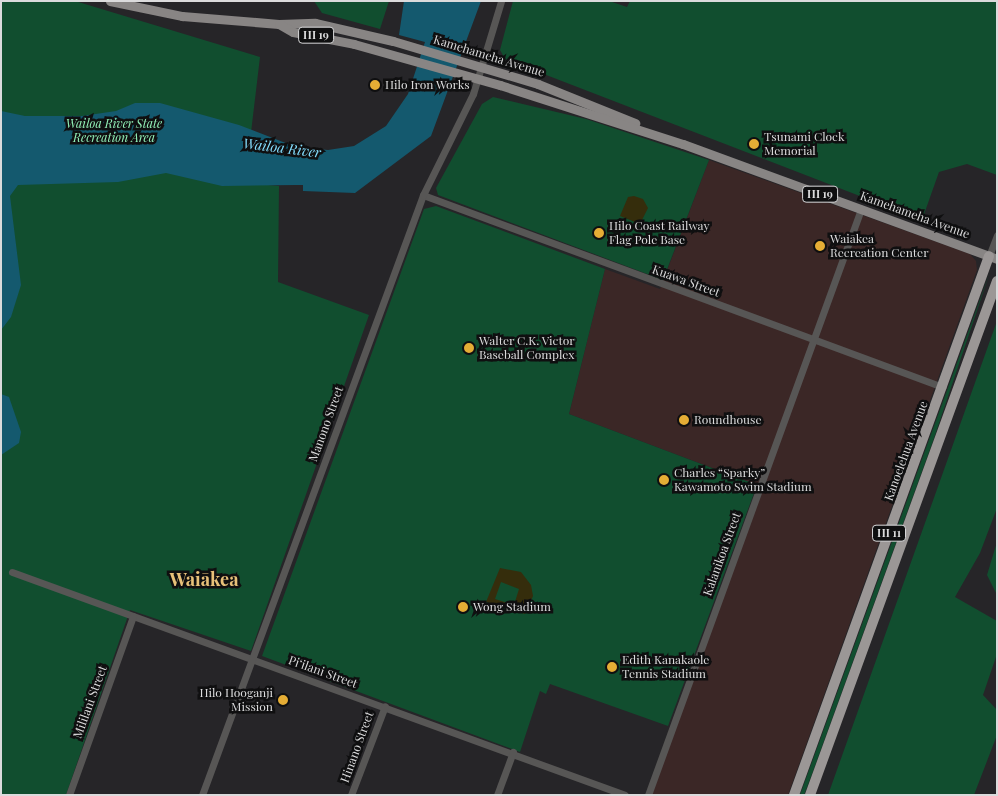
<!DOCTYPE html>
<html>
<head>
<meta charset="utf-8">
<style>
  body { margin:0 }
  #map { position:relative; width:998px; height:796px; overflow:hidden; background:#262528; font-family:"Playfair Display",serif }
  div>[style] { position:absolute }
  .commercial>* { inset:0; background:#3b2726 }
  .green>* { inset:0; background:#114e2f }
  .sand>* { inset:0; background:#352d0c }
  .water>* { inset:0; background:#14596e }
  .minor>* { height:7px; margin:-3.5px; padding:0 3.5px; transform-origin:3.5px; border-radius:3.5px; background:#575655 }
  .major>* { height:9px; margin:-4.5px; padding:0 4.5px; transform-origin:4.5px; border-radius:4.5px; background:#888584 }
  .highway>* { height:10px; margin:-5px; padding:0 5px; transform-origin:5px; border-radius:5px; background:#9b9796 }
  .dots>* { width:14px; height:14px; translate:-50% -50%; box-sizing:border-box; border:2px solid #0f0f10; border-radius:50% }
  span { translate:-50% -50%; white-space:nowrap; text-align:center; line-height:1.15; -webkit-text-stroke:5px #0f0f10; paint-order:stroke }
  .shield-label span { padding:1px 4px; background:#0f0f10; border:1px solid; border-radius:4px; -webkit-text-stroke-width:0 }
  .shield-label { font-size:11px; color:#dbdbdc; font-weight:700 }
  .street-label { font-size:12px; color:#dbdbdc }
  .poi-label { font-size:12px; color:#dbdbdc }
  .left { translate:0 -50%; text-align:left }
  .right { translate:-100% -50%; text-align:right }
  .park-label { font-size:12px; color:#93f2b9; font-style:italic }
  .water-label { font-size:14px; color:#84defe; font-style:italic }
  .district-label { font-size:18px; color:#e7c179; font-weight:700 }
  .frame { position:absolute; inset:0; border:2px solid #dbdbdc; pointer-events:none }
</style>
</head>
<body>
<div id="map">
  <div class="commercial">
    <i style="clip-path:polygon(709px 160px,970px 254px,976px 261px,977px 270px,788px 795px,652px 795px,760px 486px,569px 414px,605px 269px,660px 289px)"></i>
  </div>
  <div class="green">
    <i style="clip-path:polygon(1px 1px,75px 1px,260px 57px,245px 183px,279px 186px,278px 282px,369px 315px,251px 651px,130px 610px,66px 795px,1px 795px)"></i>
    <i style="clip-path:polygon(314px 1px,389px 1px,380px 29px,322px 13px)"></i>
    <i style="clip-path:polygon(513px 1px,609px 1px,627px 7px,630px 1px,997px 1px,997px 175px,967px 164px,939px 172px,922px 220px,505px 59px,500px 50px)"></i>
    <i style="clip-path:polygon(493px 97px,586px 119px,709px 160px,663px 280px,438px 195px,436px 188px,482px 104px)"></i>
    <i style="clip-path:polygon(436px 206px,605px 269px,569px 414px,757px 485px,668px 726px,550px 684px,546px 694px,540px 691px,520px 752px,262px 656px,424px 209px)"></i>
    <i style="clip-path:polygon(990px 272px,933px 441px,812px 774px,804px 795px,800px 795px)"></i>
    <i style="clip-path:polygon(997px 321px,997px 508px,980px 553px,955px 597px,997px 621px,997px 654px,983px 695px,997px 710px,997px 735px,974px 795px,828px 795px)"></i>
    <i style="clip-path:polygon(997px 542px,997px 595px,987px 575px)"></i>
  </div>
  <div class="sand">
    <i style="clip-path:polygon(634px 196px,643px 199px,648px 208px,640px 224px,620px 216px,628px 197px)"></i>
    <i style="clip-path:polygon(evenodd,500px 568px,521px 572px,531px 585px,533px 596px,525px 614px,486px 602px,500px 568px,501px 582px,519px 589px,514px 605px,495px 599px,501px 582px)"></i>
  </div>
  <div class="water">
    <i style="clip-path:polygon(404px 1px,481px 1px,431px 136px,355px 193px,303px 191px,303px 185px,296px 185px,222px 186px,166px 173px,118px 182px,18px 185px,10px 196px,21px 285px,11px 317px,1px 330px,1px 111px,25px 116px,82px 116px,116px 111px,135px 103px,160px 103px,239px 125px,296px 147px,328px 150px,354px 146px,386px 126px,408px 94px,425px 42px,399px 35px)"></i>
    <i style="clip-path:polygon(1px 394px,9px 397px,21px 432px,19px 443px,1px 455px)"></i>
  </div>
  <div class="minor">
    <i style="left:423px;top:195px;width:554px;rotate:20.27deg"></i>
    <i style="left:989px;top:256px;width:22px;rotate:-69deg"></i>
    <i style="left:12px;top:572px;width:652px;rotate:19.99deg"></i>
    <i style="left:69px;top:795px;width:190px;rotate:-70.3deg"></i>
    <i style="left:202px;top:795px;width:639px;rotate:-69.78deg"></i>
    <i style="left:423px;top:195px;width:113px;rotate:-63.7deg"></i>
    <i style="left:473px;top:94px;width:97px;rotate:-73.2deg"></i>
    <i style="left:351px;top:795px;width:95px;rotate:-69.1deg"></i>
    <i style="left:497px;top:795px;width:46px;rotate:-69.6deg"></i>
    <i style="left:648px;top:795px;width:624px;rotate:-70.02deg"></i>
  </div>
  <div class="major">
    <i style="left:110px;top:1px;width:74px;rotate:11.8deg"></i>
    <i style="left:182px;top:16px;width:97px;rotate:4.7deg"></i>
    <i style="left:279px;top:24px;width:36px;rotate:-2deg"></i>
    <i style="left:315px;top:23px;width:80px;rotate:13deg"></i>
    <i style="left:393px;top:41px;width:151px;rotate:16.5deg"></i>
    <i style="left:538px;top:84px;width:105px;rotate:21.9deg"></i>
    <i style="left:279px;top:24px;width:16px;rotate:30deg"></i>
    <i style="left:293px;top:32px;width:62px;rotate:11.1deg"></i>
    <i style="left:354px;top:44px;width:152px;rotate:15.7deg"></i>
    <i style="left:500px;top:85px;width:192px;rotate:17.9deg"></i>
    <i style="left:683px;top:144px;width:334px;rotate:20.1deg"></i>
  </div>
  <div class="highway">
    <i style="left:794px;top:795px;width:573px;rotate:-70.11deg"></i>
    <i style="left:810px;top:795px;width:547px;rotate:-70.01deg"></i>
  </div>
  <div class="dots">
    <i style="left:375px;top:85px;background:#e5ad35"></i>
    <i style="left:754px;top:144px;background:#e5ad35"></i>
    <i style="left:599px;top:233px;background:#e5ad35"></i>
    <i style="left:820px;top:246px;background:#e5ad35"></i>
    <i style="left:469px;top:348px;background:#e5ad35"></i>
    <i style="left:684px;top:420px;background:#e5ad35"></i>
    <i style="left:664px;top:480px;background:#e5ad35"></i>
    <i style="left:463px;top:607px;background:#e5ad35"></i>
    <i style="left:612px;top:667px;background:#e5ad35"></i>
    <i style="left:283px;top:700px;background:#e5ad35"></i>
  </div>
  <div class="shield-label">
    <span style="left:316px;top:35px">HI 19</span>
    <span style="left:820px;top:194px">HI 19</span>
    <span style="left:889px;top:533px">HI 11</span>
  </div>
  <div class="street-label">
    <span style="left:489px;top:56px;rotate:17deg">Kamehameha Avenue</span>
    <span style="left:915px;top:215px;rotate:20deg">Kamehameha Avenue</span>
    <span style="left:686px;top:281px;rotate:20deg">Kuawa Street</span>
    <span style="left:326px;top:424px;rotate:-70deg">Manono Street</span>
    <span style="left:906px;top:451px;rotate:-70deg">Kanoelehua Avenue</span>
    <span style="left:722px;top:554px;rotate:-70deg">Kalanikoa Street</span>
    <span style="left:323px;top:672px;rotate:20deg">Pi‘ilani Street</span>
    <span style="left:90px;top:702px;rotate:-70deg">Mililani Street</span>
    <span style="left:357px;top:747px;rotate:-70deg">Hinano Street</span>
  </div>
  <div class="poi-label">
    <span class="left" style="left:385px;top:85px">Hilo Iron Works</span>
    <span class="left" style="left:764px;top:144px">Tsunami Clock<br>Memorial</span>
    <span class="left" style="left:609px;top:233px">Hilo Coast Railway<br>Flag Pole Base</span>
    <span class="left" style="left:830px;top:246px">Waiākea<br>Recreation Center</span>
    <span class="left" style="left:479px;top:348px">Walter C.K. Victor<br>Baseball Complex</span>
    <span class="left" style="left:694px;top:420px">Roundhouse</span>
    <span class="left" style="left:674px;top:480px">Charles “Sparky”<br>Kawamoto Swim Stadium</span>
    <span class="left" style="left:473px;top:607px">Wong Stadium</span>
    <span class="left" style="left:622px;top:667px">Edith Kanakaole<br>Tennis Stadium</span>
    <span class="right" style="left:273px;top:700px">Hilo Hooganji<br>Mission</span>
  </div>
  <div class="park-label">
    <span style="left:114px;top:131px">Wailoa River State<br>Recreation Area</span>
  </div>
  <div class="water-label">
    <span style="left:282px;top:148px;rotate:7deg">Wailoa River</span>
  </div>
  <div class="district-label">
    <span style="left:204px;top:579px">Waiākea</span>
  </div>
  <div class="frame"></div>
</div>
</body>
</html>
